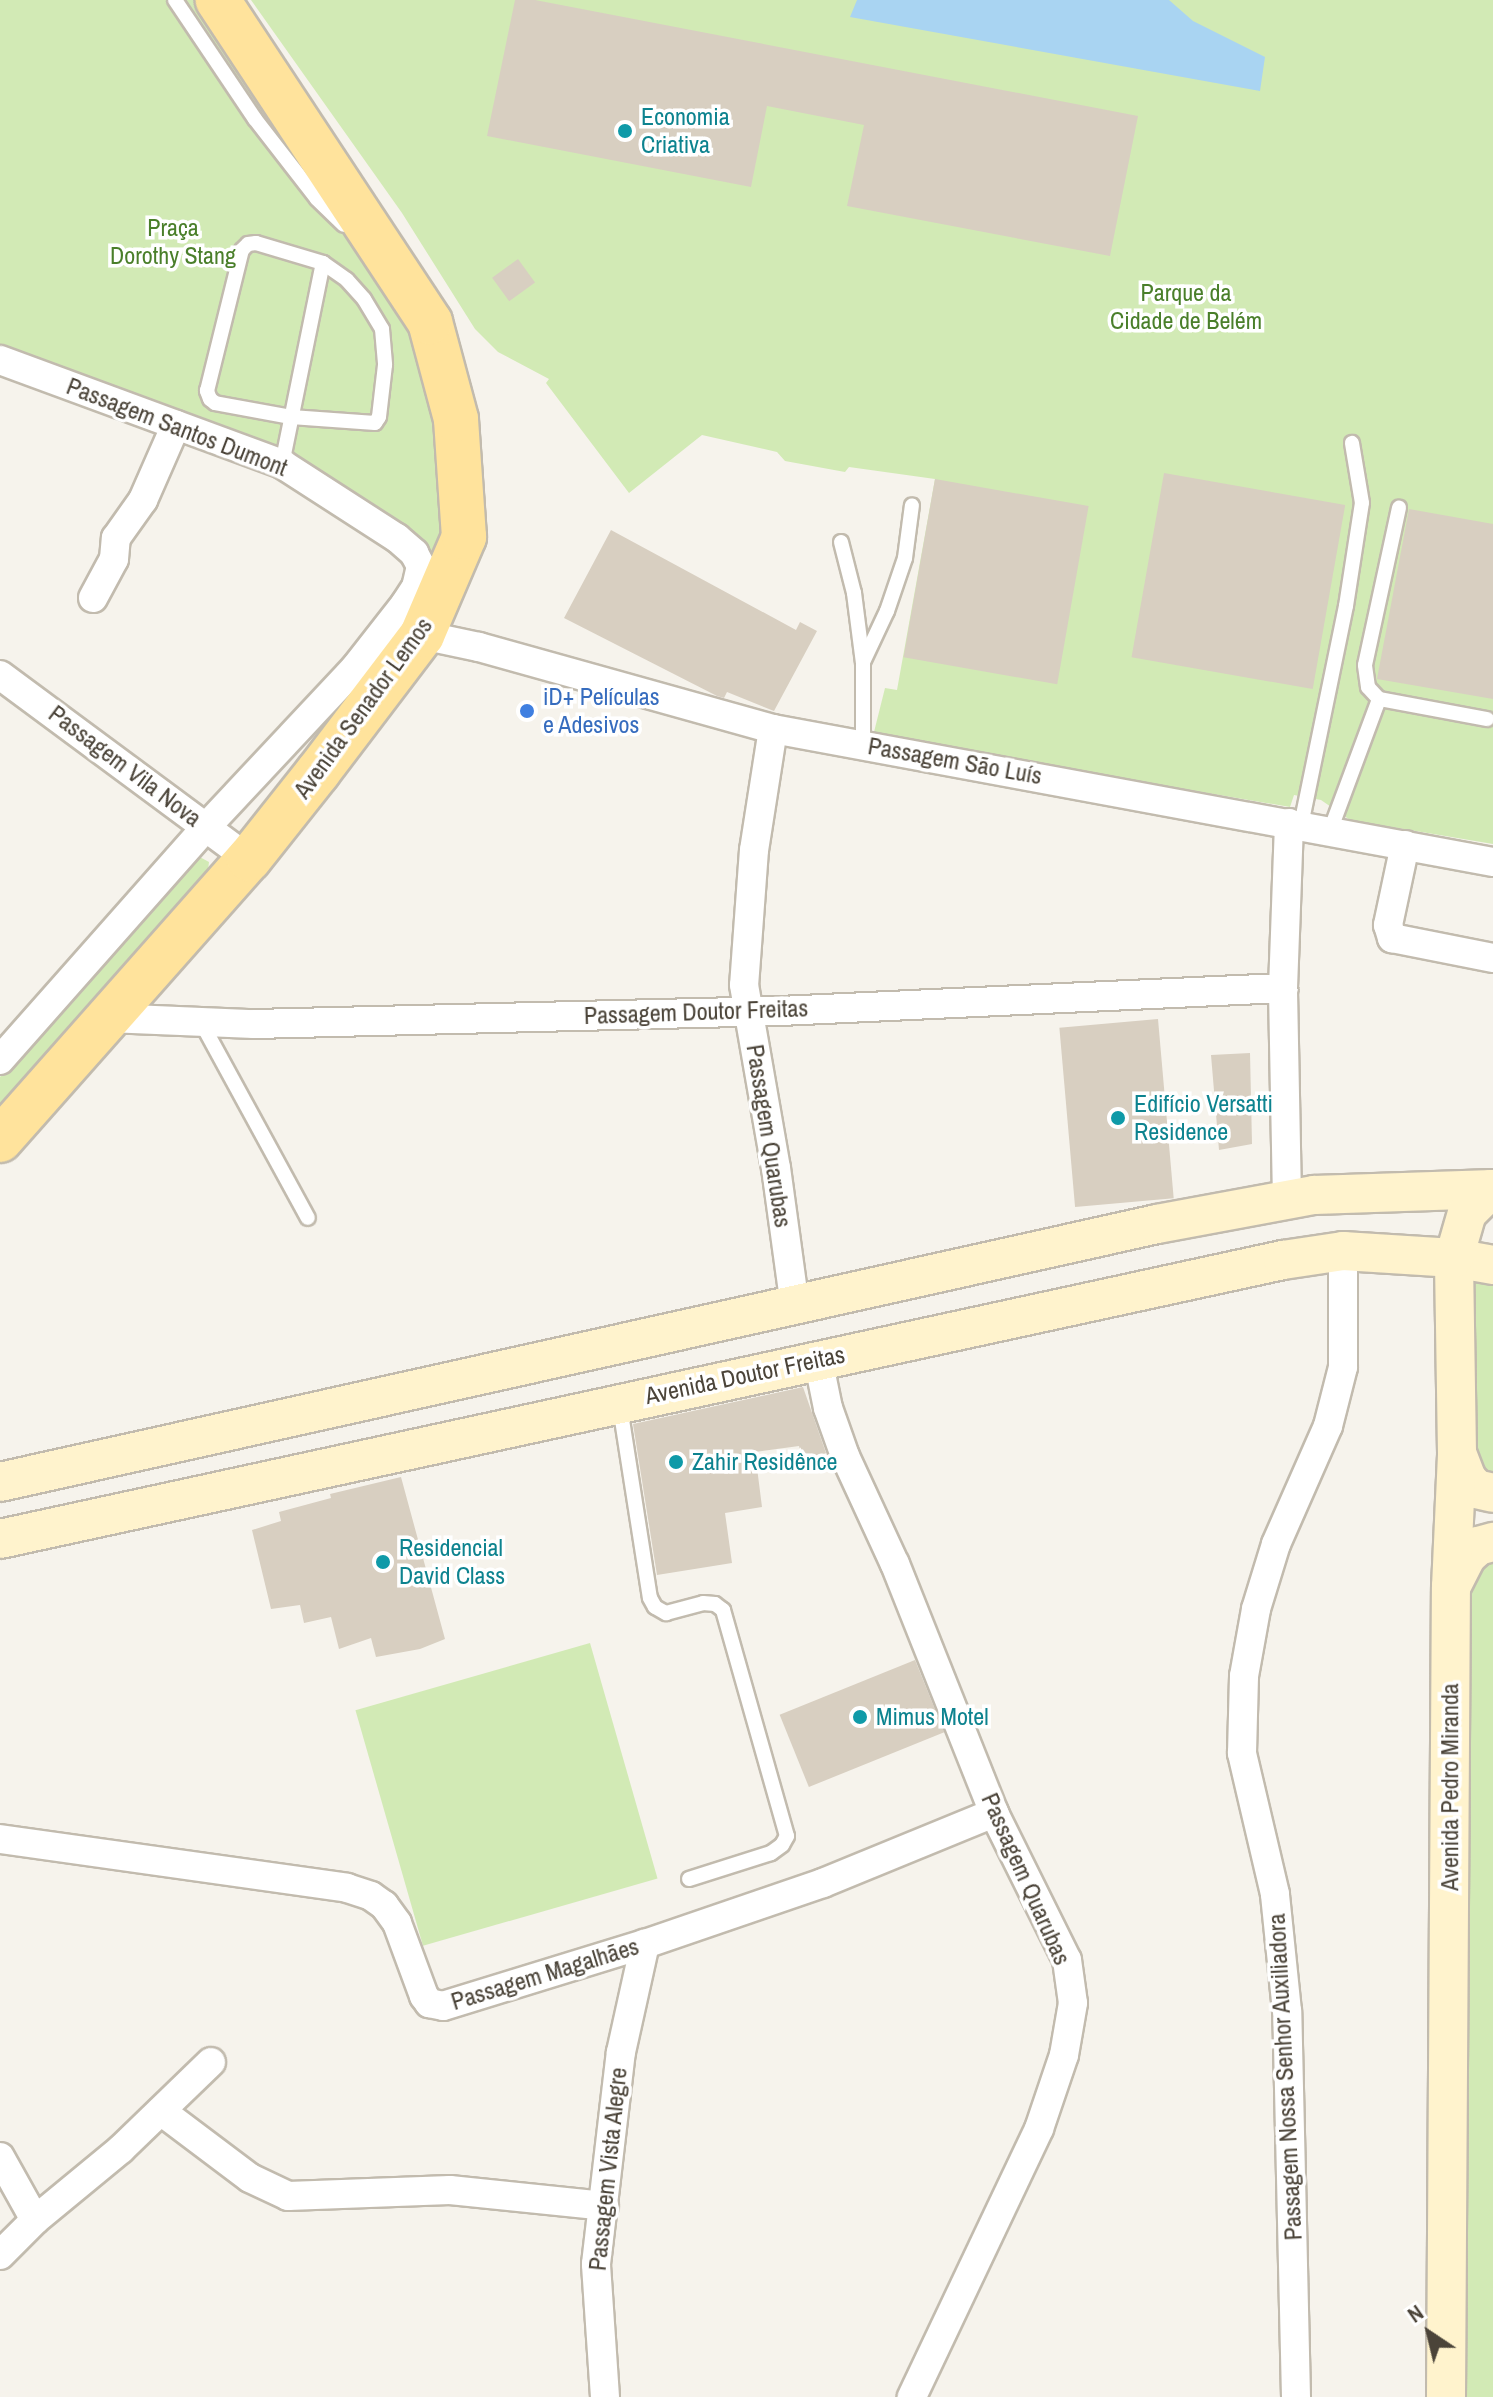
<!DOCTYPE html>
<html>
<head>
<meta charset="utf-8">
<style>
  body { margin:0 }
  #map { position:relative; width:1493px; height:2397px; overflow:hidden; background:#f6f3ec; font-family:"Archivo Narrow",sans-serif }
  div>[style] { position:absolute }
  .green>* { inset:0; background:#d2eab5; transform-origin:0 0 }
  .water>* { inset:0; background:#a9d4f2 }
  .building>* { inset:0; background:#d8cfc1; transform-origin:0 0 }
  .roads { filter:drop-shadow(2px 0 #c2bbae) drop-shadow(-2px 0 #c2bbae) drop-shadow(0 2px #c2bbae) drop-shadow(0 -2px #c2bbae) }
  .lane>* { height:14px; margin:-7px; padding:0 7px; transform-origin:7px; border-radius:7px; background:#fff }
  .street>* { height:28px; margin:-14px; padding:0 14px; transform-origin:14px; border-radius:14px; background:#fff }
  .secondary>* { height:38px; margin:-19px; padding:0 19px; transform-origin:19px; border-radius:19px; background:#fff3cd }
  .primary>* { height:44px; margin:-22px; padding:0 22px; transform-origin:22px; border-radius:22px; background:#ffe39c }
  .dots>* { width:22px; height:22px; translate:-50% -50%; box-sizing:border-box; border:4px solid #fff; border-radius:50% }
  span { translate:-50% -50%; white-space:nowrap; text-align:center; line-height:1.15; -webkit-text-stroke:7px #fff; paint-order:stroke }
  .culture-label { font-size:24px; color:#0d838f }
  .left { translate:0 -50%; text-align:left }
  .park-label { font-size:24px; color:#4a7f2a }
  .street-label { font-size:24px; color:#4b4439 }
  .shop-label { font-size:24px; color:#366cbe }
  .north { position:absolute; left:1389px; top:2293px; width:80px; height:80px; -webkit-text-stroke:6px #fff; paint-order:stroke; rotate:325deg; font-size:22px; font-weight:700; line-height:32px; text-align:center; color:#4b4439 }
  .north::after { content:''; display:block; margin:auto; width:28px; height:36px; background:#4b4439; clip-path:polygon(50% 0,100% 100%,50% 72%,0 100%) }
</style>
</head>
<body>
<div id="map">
  <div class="green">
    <i style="clip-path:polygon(0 0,217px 0,430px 322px,447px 580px,282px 464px,0 360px)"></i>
    <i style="clip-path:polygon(251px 0,1493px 0,1493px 844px,1350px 820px,1321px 800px,1294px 795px,1290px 807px,873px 736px,885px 688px,897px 690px,935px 479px,849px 467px,845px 472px,785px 461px,777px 452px,702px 435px,629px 493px,546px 383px,549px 379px,498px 352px,475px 329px,402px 213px)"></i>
    <i style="clip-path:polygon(196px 855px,209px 862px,205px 894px,0 1127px,0 1077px)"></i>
    <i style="clip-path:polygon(1473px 1276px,1493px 1280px,1493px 1475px,1470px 1468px)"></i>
    <i style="left:1493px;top:1552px;width:845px;height:45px;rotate:90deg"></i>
    <i style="left:590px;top:1643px;width:245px;height:244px;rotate:74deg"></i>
  </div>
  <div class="water">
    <i style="clip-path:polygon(857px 0,1169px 0,1193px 21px,1265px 57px,1260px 91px,850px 17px)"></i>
  </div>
  <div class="building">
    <i style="clip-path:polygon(515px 0,535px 0,1138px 116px,1110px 256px,847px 206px,864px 125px,767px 106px,751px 187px,487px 136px)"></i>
    <i style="left:518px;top:259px;width:29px;height:32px;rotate:54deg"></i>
    <i style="left:1164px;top:473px;width:184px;height:187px;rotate:10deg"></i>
    <i style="left:935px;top:479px;width:156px;height:181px;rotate:10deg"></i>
    <i style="clip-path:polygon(1409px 509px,1493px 524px,1493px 699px,1377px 679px)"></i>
    <i style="clip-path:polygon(611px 530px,796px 630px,800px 622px,817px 631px,774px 711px,727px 692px,724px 698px,717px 696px,564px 618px)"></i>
    <i style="left:1158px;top:1019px;width:180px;height:99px;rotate:85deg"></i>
    <i style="clip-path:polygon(1250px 1053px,1252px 1144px,1219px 1150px,1211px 1055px)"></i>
    <i style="clip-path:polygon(803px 1387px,826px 1453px,803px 1462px,799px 1446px,755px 1452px,762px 1507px,725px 1513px,732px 1563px,657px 1575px,633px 1424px)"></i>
    <i style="clip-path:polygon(401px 1477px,445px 1639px,420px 1649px,376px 1657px,371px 1638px,339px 1649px,331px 1617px,304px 1623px,300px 1605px,271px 1609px,252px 1530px,281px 1521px,279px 1512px,331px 1498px,330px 1494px)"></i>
    <i style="left:915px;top:1660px;width:78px;height:146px;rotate:68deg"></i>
  </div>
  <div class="roads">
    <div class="lane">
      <i style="left:175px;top:0;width:143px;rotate:56.1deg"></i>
      <i style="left:255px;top:119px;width:101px;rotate:52.2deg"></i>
      <i style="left:317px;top:199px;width:37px;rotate:44deg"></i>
      <i style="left:256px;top:243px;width:70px;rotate:16.6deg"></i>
      <i style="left:323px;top:263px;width:29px;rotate:35deg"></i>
      <i style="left:347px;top:280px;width:25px;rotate:48deg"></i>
      <i style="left:364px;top:299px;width:35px;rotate:59deg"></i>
      <i style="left:382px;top:329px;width:36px;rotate:85deg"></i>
      <i style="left:385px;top:365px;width:52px;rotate:96.6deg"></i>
      <i style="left:379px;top:417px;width:7px;rotate:124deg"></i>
      <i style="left:375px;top:423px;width:84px;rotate:-175.9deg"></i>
      <i style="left:291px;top:417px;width:77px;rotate:-169.6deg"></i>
      <i style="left:215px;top:403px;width:6px;rotate:-141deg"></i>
      <i style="left:210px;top:399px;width:9px;rotate:-111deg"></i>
      <i style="left:207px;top:391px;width:145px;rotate:-76.1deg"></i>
      <i style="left:242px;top:250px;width:8px;rotate:-45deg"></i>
      <i style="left:248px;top:244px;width:8px;rotate:-7deg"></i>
      <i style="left:282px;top:464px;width:205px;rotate:-78.5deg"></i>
      <i style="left:841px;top:542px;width:53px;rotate:75.7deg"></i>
      <i style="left:854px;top:593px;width:71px;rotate:82.7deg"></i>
      <i style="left:863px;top:663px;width:81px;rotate:90deg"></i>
      <i style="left:863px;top:662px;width:56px;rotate:-64.8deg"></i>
      <i style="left:887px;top:611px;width:56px;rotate:-71.2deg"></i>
      <i style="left:905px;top:558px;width:53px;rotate:-82.5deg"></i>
      <i style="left:1379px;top:699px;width:16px;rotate:-133deg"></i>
      <i style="left:1368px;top:687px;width:22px;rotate:-98deg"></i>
      <i style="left:1365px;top:665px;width:161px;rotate:-77.8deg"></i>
      <i style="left:1301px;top:825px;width:224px;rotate:-78.4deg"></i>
      <i style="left:1346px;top:606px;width:104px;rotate:-81.2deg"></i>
      <i style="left:1362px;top:503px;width:61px;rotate:-99.5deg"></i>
      <i style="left:1330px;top:831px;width:141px;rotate:-69.6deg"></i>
      <i style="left:1379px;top:699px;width:110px;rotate:10.5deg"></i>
      <i style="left:201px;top:1022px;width:223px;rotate:61.4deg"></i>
      <i style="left:620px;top:1407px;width:193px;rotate:81.1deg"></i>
      <i style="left:650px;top:1598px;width:10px;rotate:61deg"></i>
      <i style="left:655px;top:1607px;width:13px;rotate:29deg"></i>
      <i style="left:666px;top:1613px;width:38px;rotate:-15deg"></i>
      <i style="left:703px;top:1603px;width:12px;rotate:5deg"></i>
      <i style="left:715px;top:1604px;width:10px;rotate:37deg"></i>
      <i style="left:723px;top:1610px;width:235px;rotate:74.2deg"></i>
      <i style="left:787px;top:1836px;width:10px;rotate:119deg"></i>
      <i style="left:782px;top:1845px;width:14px;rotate:144deg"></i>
      <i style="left:771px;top:1853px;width:86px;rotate:162.4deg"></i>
    </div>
    <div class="street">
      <i style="left:0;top:360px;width:301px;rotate:20.2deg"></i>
      <i style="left:282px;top:464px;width:137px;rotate:32.8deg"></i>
      <i style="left:397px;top:538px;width:23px;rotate:41deg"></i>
      <i style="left:414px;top:553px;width:15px;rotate:62deg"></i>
      <i style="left:421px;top:566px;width:22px;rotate:103deg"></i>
      <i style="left:416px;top:587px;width:20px;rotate:123deg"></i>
      <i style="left:405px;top:604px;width:81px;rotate:128deg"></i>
      <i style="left:355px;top:668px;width:218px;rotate:133.1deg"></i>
      <i style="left:206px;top:827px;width:311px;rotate:131.5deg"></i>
      <i style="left:93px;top:598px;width:44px;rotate:-61.7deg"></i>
      <i style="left:114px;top:559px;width:21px;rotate:-85deg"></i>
      <i style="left:116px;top:538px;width:47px;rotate:-54.6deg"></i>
      <i style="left:143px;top:500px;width:82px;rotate:-66.3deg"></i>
      <i style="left:422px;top:635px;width:58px;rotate:11.9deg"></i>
      <i style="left:479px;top:647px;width:305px;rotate:15.6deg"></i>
      <i style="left:773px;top:729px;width:732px;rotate:10.47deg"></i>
      <i style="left:0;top:675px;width:310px;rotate:36.5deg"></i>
      <i style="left:773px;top:729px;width:122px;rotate:98.9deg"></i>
      <i style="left:754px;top:850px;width:135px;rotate:94.2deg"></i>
      <i style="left:744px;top:985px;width:186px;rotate:80.1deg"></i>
      <i style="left:776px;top:1168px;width:139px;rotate:82.2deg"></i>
      <i style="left:1405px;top:845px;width:82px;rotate:102deg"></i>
      <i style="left:1388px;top:925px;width:14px;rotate:73deg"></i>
      <i style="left:1392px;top:938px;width:103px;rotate:11.2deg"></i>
      <i style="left:108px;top:1018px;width:146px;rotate:2.4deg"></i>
      <i style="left:254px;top:1024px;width:526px;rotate:-1.42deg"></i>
      <i style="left:780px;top:1011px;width:504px;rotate:-2.62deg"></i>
      <i style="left:1287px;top:1199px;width:211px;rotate:-91.1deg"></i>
      <i style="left:1283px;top:988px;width:165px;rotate:-87.9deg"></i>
      <i style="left:818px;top:1359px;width:50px;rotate:78.5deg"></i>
      <i style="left:828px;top:1408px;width:51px;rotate:70.5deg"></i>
      <i style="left:845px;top:1456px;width:119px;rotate:65.2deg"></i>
      <i style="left:895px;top:1564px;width:268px;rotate:68.3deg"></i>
      <i style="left:994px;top:1813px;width:164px;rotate:63.6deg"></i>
      <i style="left:1067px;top:1960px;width:43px;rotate:82.1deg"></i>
      <i style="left:1073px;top:2003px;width:53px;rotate:99.8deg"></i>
      <i style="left:1064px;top:2055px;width:78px;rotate:108.7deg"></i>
      <i style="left:1039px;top:2129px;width:297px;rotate:115.4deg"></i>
      <i style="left:0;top:1839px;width:350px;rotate:8deg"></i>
      <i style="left:347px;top:1888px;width:25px;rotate:18deg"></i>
      <i style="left:371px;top:1896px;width:16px;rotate:35deg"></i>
      <i style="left:384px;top:1905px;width:22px;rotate:54deg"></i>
      <i style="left:397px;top:1923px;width:78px;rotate:69.7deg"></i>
      <i style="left:424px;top:1996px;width:9px;rotate:54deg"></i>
      <i style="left:429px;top:2003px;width:14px;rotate:12deg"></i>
      <i style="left:443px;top:2006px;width:211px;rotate:-17.1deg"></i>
      <i style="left:645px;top:1944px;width:188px;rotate:-18.9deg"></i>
      <i style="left:823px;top:1883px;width:185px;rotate:-22.3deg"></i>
      <i style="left:161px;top:2111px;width:111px;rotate:37deg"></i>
      <i style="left:250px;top:2178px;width:42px;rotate:25.3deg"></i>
      <i style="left:288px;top:2196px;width:162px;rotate:-2.1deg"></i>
      <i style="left:450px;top:2190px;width:155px;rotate:5.9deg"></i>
      <i style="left:0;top:2157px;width:72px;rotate:60.9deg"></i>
      <i style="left:0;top:2255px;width:49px;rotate:-45deg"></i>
      <i style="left:35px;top:2220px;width:112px;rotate:-39.5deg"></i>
      <i style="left:121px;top:2149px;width:125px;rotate:-44deg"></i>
      <i style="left:605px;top:2397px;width:133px;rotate:-93.9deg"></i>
      <i style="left:596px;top:2264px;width:213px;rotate:-83.3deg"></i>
      <i style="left:621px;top:2052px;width:111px;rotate:-77.5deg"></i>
      <i style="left:1296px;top:2397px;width:386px;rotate:-91.3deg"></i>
      <i style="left:1287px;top:2011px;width:118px;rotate:-95.9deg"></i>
      <i style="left:1275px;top:1894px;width:145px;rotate:-103.2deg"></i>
      <i style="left:1242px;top:1753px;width:77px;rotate:-88.5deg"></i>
      <i style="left:1244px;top:1676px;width:68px;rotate:-79.8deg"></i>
      <i style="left:1256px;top:1609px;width:68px;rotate:-72.9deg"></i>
      <i style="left:1276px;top:1544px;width:129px;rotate:-66.2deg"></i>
      <i style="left:1328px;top:1426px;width:61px;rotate:-75.7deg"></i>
      <i style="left:1343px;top:1367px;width:116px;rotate:-90deg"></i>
    </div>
    <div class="secondary">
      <i style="left:1457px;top:1453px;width:28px;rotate:69deg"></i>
      <i style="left:1467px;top:1479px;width:13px;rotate:48deg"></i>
      <i style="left:1476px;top:1489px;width:17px;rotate:13deg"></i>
      <i style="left:0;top:1482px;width:1185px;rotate:-12.57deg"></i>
      <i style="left:1157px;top:1224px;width:160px;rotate:-10.5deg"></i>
      <i style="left:1314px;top:1195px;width:179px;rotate:-1.9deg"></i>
      <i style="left:0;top:1539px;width:1313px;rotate:-12.27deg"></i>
      <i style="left:1283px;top:1260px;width:61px;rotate:-8.5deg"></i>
      <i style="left:1343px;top:1251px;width:111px;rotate:3.6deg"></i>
      <i style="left:1454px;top:1258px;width:40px;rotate:10deg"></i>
      <i style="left:1451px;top:1587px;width:35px;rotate:-63deg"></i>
      <i style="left:1467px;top:1556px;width:15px;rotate:-42deg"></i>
      <i style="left:1478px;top:1546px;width:16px;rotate:-15deg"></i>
      <i style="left:1446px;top:2397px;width:810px;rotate:-89.65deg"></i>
      <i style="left:1451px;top:1587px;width:134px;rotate:-87.4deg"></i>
      <i style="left:1457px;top:1453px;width:195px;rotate:-90.9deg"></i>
      <i style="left:1454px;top:1258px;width:47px;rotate:-73.9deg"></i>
      <i style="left:1467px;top:1213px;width:34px;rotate:-45deg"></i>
    </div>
    <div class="primary">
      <i style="left:0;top:1140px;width:375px;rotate:-48.5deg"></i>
      <i style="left:249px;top:859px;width:111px;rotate:-51.6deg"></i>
      <i style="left:318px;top:772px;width:172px;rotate:-52.8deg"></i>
      <i style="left:422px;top:635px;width:107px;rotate:-66.8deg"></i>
      <i style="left:464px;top:537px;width:118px;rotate:-93.9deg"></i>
      <i style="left:456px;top:419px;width:100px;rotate:-105deg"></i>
      <i style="left:430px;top:322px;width:386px;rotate:-123.4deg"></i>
    </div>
  </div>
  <div class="dots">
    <i style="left:625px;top:131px;background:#0f9aa8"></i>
    <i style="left:527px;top:711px;background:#3f7fe0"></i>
    <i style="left:1118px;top:1118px;background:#0f9aa8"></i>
    <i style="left:676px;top:1462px;background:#0f9aa8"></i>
    <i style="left:383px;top:1562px;background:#0f9aa8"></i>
    <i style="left:860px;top:1717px;background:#0f9aa8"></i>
  </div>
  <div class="culture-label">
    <span class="left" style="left:641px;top:131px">Economia<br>Criativa</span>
    <span class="left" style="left:1134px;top:1118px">Edifício Versatti<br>Residence</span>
    <span class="left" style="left:692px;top:1462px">Zahir Residênce</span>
    <span class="left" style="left:399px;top:1562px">Residencial<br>David Class</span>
    <span class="left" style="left:876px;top:1717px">Mimus Motel</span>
  </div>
  <div class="park-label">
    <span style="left:173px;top:242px">Praça<br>Dorothy Stang</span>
    <span style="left:1186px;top:307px">Parque da<br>Cidade de Belém</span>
  </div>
  <div class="street-label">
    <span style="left:177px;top:427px;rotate:21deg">Passagem Santos Dumont</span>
    <span style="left:363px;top:708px;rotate:-54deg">Avenida Senador Lemos</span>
    <span style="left:955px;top:761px;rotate:10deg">Passagem São Luís</span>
    <span style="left:125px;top:766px;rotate:37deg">Passagem Vila Nova</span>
    <span style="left:696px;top:1012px;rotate:-2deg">Passagem Doutor Freitas</span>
    <span style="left:769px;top:1136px;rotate:81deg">Passagem Quarubas</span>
    <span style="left:745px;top:1375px;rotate:-12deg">Avenida Doutor Freitas</span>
    <span style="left:1450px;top:1787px;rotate:-90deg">Avenida Pedro Miranda</span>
    <span style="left:1026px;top:1879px;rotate:66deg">Passagem Quarubas</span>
    <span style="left:545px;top:1974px;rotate:-17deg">Passagem Magalhães</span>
    <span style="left:1285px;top:2077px;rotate:-93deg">Passagem Nossa Senhor Auxiliadora</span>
    <span style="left:608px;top:2169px;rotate:-84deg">Passagem Vista Alegre</span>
  </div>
  <div class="shop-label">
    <span class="left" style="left:543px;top:711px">iD+ Películas<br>e Adesivos</span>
  </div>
  <div class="north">N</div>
</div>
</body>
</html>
